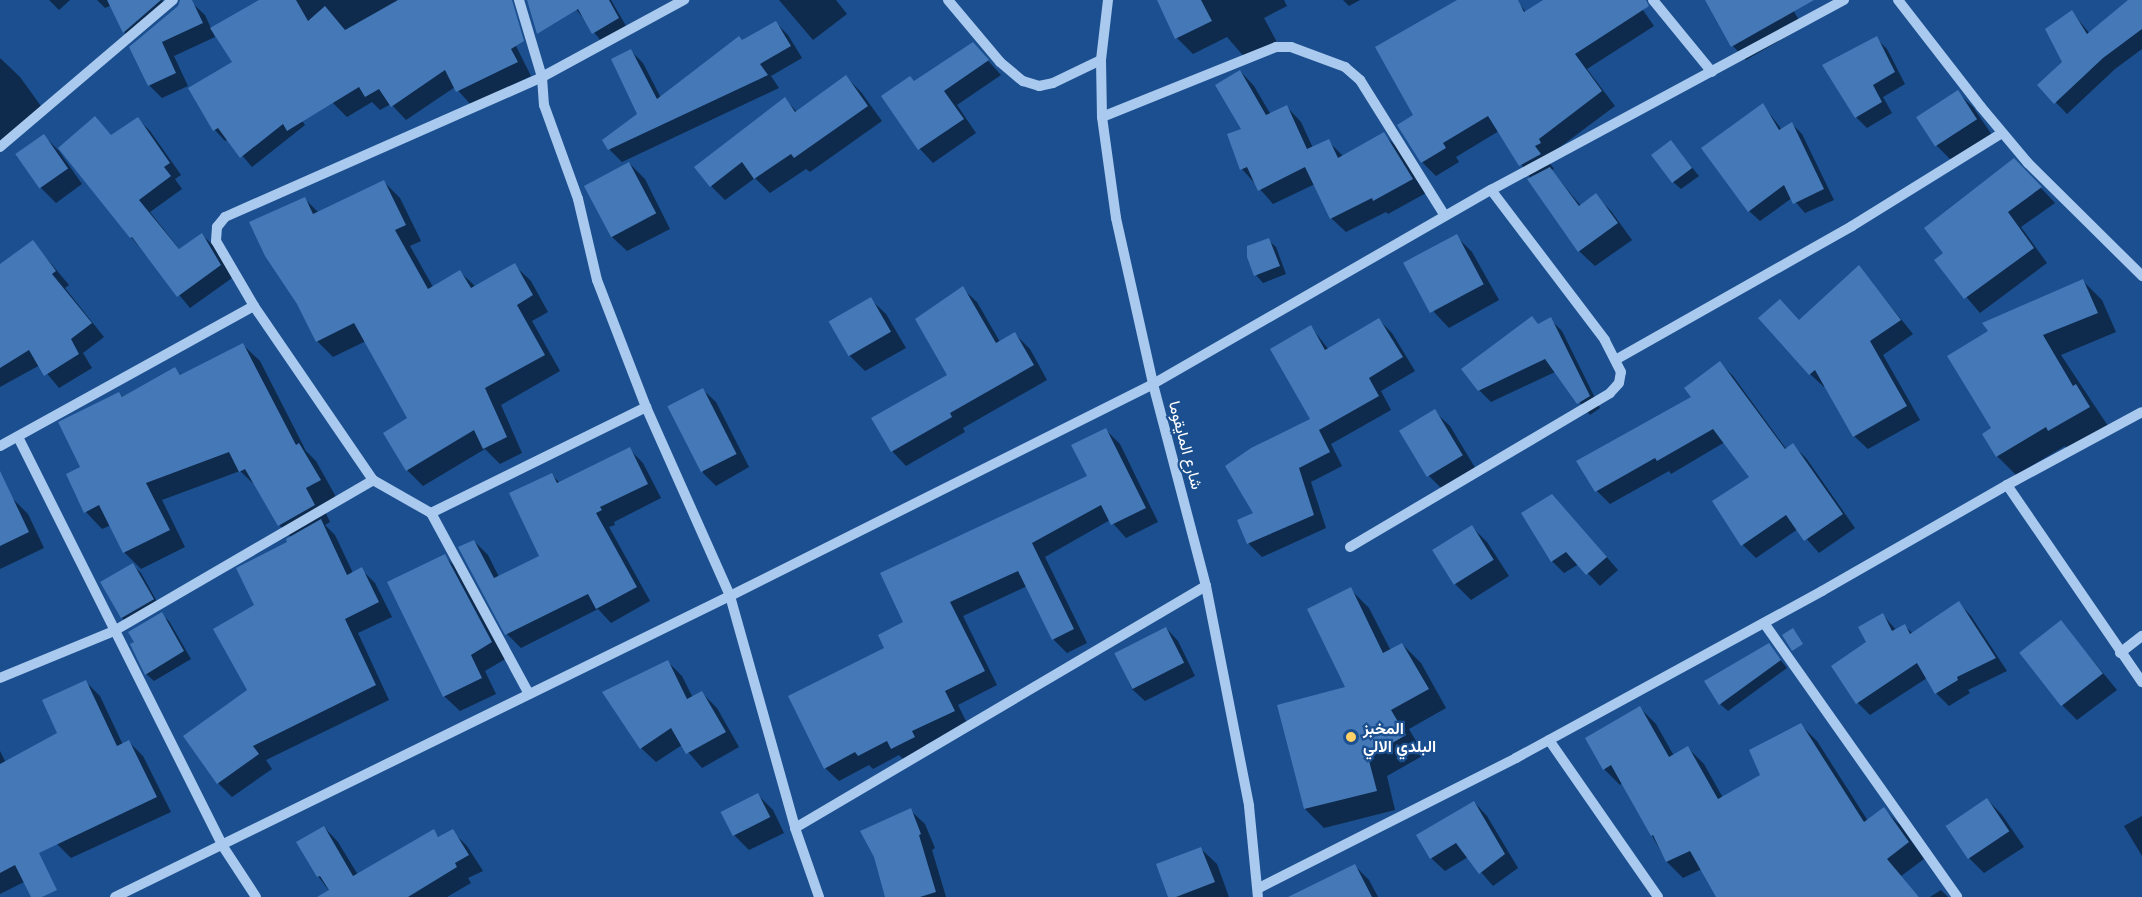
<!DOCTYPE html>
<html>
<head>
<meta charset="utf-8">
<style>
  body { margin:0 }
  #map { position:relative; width:2142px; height:897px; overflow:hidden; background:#1b4f8f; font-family:Mulish,Vazirmatn,sans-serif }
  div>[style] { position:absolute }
  .shadow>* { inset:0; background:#0007 }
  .building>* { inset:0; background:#4478b7; transform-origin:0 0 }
  .minor>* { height:10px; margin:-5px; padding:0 5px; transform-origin:5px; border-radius:5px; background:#a9c9ee }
  .dots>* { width:16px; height:16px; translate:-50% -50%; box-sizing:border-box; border:3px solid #1b4f8f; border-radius:50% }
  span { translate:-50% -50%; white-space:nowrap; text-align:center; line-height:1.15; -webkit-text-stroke:4.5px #1b4f8f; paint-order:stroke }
  .street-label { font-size:16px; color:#fff }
  .poi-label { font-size:16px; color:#fff; font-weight:700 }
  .left { translate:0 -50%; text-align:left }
</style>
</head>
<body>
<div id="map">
  <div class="shadow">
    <i style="clip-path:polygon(49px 0,70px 0,59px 10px)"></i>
    <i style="clip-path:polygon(97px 0,162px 0,168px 8px,131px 39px,124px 32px,112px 5px,105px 8px)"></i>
    <i style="clip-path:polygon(275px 0,465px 0,506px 26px,531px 76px,471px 105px,455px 87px,406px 120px,391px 104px,380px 110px,372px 102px,347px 117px,333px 103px)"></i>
    <i style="clip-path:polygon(569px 0,611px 0,626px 26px,601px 41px)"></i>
    <i style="clip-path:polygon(779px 0,836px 0,847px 14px,813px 40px)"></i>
    <i style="clip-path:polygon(1158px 0,1284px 0,1287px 6px,1264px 18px,1278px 44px,1247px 60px,1227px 37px,1193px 54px,1177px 38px)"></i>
    <i style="clip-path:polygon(1343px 0,1360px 0,1349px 6px)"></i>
    <i style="clip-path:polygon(1488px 0,1516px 0,1526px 12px,1546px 0,1636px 0,1654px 26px,1587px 69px,1615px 106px,1552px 153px,1548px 161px,1554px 169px,1551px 170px,1581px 206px,1595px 195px,1611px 211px,1632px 240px,1595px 266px,1579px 251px,1499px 131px,1456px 157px,1459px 162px,1436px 176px,1422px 162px,1415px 116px)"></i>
    <i style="clip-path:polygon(1707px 0,1793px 0,1789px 3px,1803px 27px,1746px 60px,1733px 46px)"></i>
    <i style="clip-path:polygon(2130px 0,2142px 0,2142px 49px,2115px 69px,2067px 114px,2039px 85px,2064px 63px,2072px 12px,2090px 34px)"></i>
    <i style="clip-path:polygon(191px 2px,205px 15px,215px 37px,174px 56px,188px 86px,162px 98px,149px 85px,131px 47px)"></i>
    <i style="clip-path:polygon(776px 23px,788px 35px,802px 58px,771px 76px,779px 88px,622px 162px,609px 149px,604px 141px,639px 114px,631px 51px,643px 63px,661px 98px,743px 42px)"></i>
    <i style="clip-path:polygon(1876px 38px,1887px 49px,1905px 84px,1883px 97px,1892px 113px,1867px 128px,1856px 117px)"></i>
    <i style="clip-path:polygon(973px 44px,1001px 75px,957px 105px,976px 133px,933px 163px,920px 149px,883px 97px,915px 82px)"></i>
    <i style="clip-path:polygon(0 58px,20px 77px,43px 109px,0 141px)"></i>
    <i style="clip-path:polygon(263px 63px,305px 125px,252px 167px,228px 139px,225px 141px,215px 130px,190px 89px)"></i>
    <i style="clip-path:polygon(1240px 71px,1254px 86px,1271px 115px,1287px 107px,1301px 122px,1313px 148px,1328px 141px,1344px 157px,1383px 134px,1398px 148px,1426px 193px,1388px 214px,1386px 212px,1346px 232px,1331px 218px,1315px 184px,1273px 204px,1242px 169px,1243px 130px)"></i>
    <i style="clip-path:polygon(846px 77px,861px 92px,882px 121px,810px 172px,806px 169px,770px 193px,755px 178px,725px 200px,711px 186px,785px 99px,797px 112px)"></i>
    <i style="clip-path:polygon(1957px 92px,1973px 107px,1992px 135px,1953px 162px,1937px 146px,1919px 119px)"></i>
    <i style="clip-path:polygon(1763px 105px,1782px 130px,1791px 123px,1802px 134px,1834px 200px,1805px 213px,1792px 198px,1760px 221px,1749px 211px)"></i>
    <i style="clip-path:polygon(95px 118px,112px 136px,138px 119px,150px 131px,181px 175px,175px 179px,182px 189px,150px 212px,180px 250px,202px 235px,214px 246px,232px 278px,190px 308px,131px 237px)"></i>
    <i style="clip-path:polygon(44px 136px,59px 151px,82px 184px,56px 203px,40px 187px,17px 155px)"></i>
    <i style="clip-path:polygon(1671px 142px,1699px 176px,1681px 189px,1673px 182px)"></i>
    <i style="clip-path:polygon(629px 163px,645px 179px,670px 229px,627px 251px,611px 236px,586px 186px)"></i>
    <i style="clip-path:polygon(2029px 175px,2055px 203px,2021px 227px,2047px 263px,1980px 313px,1936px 261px)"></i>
    <i style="clip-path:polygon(383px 181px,400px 198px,421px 241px,410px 246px,433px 287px,460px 272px,476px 287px,514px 265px,531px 281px,548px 312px,532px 321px,560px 371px,501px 405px,522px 453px,500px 464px,485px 449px,423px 486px,407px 470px,409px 419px,366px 341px,333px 357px,317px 341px,305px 199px,319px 213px)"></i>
    <i style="clip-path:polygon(1456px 236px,1472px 252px,1499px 300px,1449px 328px,1434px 312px)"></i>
    <i style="clip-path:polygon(1268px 240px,1276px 247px,1286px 274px,1263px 283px,1256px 275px)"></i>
    <i style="clip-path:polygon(33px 242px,69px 285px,65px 288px,104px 337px,83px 353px,92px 368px,59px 388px,40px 365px,0 387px,0 266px)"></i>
    <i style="clip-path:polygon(1859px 267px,1913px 334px,1883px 355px,1920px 420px,1868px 449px,1854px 436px,1826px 385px,1824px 387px,1810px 374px,1760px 319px,1799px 322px)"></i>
    <i style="clip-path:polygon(2083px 281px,2102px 300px,2116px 332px,2061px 355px,2108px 426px,2069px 450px,2065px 446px,2016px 475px,1997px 456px,1993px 429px,1949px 356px)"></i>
    <i style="clip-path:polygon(962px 288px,977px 302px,1000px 342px,1015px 334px,1030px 349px,1047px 380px,963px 428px,965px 432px,906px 466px,892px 451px,949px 376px)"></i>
    <i style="clip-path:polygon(870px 299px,886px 314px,906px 348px,865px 371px,850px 356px,830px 322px)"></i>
    <i style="clip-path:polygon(1550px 319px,1562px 331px,1600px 408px,1590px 415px,1555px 372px,1491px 402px,1479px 390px)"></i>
    <i style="clip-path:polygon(1379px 320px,1392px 333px,1415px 371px,1381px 391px,1391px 410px,1331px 444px,1342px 466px,1311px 482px,1326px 528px,1262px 557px,1249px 544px,1239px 521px,1255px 514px,1312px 419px,1311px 327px,1329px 350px)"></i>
    <i style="clip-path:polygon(243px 345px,260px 361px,306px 451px,316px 461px,336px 497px,322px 505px,330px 522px,325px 525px,335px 535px,353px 573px,361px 569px,375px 583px,392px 617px,358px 633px,389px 700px,266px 760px,272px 769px,232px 797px,218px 783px,249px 691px,256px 606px,292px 538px,280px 526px,258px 488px,240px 471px,162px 500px,185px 547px,141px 569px,124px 552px,111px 525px,102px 529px,86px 512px,82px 468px,119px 393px,124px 398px,175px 369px,182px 376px)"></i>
    <i style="clip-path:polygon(1720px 363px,1733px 376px,1787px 450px,1793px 445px,1806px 458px,1855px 528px,1819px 553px,1798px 529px,1756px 558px,1743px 545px,1751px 478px,1725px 442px,1671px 474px,1669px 471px,1610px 504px,1597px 491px,1693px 398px)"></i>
    <i style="clip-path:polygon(703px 390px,716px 402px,749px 467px,716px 486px,703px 473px)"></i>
    <i style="clip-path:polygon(1434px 411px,1450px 426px,1477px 471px,1444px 491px,1428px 475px)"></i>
    <i style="clip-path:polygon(1106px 430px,1120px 444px,1158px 522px,1126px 538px,1110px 520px,1045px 557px,1087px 643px,1067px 653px,1053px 639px,1027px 586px,963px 616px,997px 685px,958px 705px,968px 725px,925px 745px,928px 751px,906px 762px,899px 755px,873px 769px,869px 765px,839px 781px,825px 768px,886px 648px,905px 623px,1089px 477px)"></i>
    <i style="clip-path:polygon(629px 449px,643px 463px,661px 498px,614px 522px,615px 525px,609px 527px,650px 601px,611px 623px,598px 609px,521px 648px,507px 634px,474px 541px,488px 555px,499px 577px,541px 556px,552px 475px,561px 484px)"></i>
    <i style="clip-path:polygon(12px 498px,28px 514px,44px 548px,0 569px,0 504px)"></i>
    <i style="clip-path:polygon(1564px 508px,1618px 570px,1600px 586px,1579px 564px,1564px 573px,1552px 561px)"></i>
    <i style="clip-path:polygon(1472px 527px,1487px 542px,1509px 576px,1471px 600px,1455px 584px,1434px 550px)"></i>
    <i style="clip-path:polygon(444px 556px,460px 571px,507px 658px,485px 671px,496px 694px,460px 711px,444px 696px)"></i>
    <i style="clip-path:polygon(133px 565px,141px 573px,160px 607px,129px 625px,122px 618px,102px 582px)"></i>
    <i style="clip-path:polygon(1350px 589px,1369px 608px,1391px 651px,1402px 644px,1421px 663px,1446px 708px,1409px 729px,1424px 755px,1387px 776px,1395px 810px,1324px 828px,1305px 809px,1347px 688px)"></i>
    <i style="clip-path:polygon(1959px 603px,1971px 616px,2007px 671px,1968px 690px,1970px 693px,1949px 706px,1936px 693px,1927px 678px,1870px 715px,1858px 703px,1868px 642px,1883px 615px,1897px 631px,1905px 626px,1913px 634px)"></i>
    <i style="clip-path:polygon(161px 614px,169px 621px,191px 659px,154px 681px,146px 674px)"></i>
    <i style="clip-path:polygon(2061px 622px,2117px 690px,2077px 720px,2062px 705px)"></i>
    <i style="clip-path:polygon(1166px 628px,1178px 641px,1195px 676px,1145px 701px,1132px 689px,1116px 653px)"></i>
    <i style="clip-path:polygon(1768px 644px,1787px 668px,1728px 711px,1720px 704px)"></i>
    <i style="clip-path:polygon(667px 661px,682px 676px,693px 698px,702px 693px,717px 708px,739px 747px,702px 768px,682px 745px,656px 762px,641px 748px)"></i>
    <i style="clip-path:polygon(86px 682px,100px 696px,123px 745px,129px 742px,143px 756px,171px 812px,71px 858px,57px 844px,43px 820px,34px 877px,0 894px,0 751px,6px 763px,59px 734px)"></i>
    <i style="clip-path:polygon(1640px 708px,1656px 724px,1674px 756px,1688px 748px,1704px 764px,1723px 798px,1762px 775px,1801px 725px,1817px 741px,1868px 821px,1884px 809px,1900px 825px,1924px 859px,1901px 876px,1919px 897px,1718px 897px,1702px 869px,1683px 878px,1667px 862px,1622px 783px,1620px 785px,1604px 769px)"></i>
    <i style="clip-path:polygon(758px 795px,773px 810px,784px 833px,749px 850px,734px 835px)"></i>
    <i style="clip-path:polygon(1987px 799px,2002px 815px,2024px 847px,1984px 873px,1969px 858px,1947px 825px)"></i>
    <i style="clip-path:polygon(1474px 802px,1487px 816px,1518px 868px,1493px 886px,1468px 857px,1445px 871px,1431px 858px)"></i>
    <i style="clip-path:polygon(910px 810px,925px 824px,935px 848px,932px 850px,946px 897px,887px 897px)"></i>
    <i style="clip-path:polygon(2142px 816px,2142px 856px,2124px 826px)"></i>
    <i style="clip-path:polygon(324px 827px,338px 842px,358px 875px,433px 831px,440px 838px,452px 831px,467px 846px,483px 871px,468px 878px,471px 883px,447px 897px,334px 897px,318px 876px)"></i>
    <i style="clip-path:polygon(1201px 849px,1217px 864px,1229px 897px,1170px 897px)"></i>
    <i style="clip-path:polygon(1355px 866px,1369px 880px,1378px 897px,1310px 897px)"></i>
    <i style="clip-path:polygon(1941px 890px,1948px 897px,1930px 897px)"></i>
  </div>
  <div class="building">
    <i style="clip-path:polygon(107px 0,161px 0,123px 33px)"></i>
    <i style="clip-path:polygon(180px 0,192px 0,203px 23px,162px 42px,176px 73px,148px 86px,129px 47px,178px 6px)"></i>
    <i style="clip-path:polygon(259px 0,296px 0,308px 21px,325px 6px,345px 30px,398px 0,512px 0,524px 41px,511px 49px,518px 62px,456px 92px,445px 70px,391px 107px,379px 89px,365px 97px,359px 87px,287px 131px,283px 124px,240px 158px,218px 128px,213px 131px,188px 88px,232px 62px,210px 28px)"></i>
    <i style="clip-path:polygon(527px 0,609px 0,619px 18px,592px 34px,578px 9px,537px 34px)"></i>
    <i style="clip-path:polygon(1157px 0,1201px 0,1212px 21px,1175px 39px)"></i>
    <i style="clip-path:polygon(1457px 0,1518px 0,1524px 12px,1543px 0,1646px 0,1649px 6px,1575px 54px,1602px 91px,1539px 139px,1541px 143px,1535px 146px,1541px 154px,1519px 166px,1488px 116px,1443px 143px,1446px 148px,1421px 163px,1397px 125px,1413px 115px,1375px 47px)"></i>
    <i style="clip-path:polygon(1705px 0,1814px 0,1731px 47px)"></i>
    <i style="clip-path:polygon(2128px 0,2142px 0,2142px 29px,2103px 58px,2054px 104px,2037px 85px,2062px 62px,2045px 29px,2072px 10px,2087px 34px)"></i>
    <i style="clip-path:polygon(776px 21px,791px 46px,760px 64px,768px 75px,608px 150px,602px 140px,637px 114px,611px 59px,631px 49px,657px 99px,739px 36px,742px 40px)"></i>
    <i style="clip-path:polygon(1877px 36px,1895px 72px,1873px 85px,1882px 102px,1855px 118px,1822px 65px)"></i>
    <i style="clip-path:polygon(973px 42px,989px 60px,944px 91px,964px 119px,918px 150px,881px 96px,910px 76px,914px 81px)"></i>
    <i style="clip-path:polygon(1240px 70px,1266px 115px,1287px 105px,1307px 149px,1329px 139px,1338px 158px,1384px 132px,1413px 179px,1373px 201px,1372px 198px,1330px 219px,1305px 167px,1258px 191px,1247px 167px,1240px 170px,1227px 134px,1241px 129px,1215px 85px)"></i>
    <i style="clip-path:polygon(846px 75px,868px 106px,794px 158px,791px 154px,754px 179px,742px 162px,710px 187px,694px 167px,785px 97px,795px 112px)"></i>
    <i style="left:1958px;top:90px;width:35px;height:50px;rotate:57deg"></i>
    <i style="clip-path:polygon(1763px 103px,1779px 130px,1792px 122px,1824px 189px,1793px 204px,1784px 185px,1748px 212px,1701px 148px)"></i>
    <i style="clip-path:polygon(95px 116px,111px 135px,138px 117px,170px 163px,164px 167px,171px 176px,139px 200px,179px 249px,202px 233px,221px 265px,177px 297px,132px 237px,130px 238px,58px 148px)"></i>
    <i style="left:44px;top:134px;width:42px;height:35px;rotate:55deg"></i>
    <i style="left:1671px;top:140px;width:35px;height:25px;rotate:53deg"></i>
    <i style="clip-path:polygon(2014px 158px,2042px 187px,2008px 212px,2034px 248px,1964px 299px,1934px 260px,1943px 253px,1924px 228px)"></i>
    <i style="left:629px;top:162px;width:58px;height:51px;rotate:62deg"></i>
    <i style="clip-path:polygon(1550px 167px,1579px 206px,1596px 193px,1618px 223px,1578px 252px,1527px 179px)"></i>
    <i style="clip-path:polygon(384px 180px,406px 225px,395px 230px,428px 289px,460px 270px,471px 288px,515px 263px,533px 295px,517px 305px,545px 355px,485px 388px,507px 437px,483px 449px,474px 430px,406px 471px,383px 433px,407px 418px,354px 323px,316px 342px,297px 304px,265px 256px,249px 222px,305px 197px,313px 214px)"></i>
    <i style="left:1457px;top:234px;width:57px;height:61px;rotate:62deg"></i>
    <i style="clip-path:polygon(1269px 238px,1280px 266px,1254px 276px,1247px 257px,1247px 246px)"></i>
    <i style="clip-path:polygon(33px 240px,56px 271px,52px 274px,92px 323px,71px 339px,79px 354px,44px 376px,29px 350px,0 368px,0 264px)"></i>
    <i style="clip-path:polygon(1859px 265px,1901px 320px,1870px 341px,1907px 406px,1853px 437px,1815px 370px,1809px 375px,1758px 318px,1780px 299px,1799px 320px)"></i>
    <i style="clip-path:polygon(2083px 279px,2098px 313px,2043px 335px,2073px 386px,2076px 384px,2090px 407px,2048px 431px,2046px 427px,1996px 457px,1982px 434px,1991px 428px,1947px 356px,1988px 331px,1982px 323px)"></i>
    <i style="clip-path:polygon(963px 286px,996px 343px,1015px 332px,1034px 365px,950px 413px,952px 417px,891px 452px,871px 418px,947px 375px,915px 319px)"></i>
    <i style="left:871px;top:297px;width:40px;height:49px;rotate:60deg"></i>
    <i style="clip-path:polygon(1532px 316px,1538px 324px,1551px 317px,1590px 396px,1577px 404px,1545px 359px,1478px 391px,1461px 369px)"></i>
    <i style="clip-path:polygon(1379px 318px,1403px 357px,1369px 378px,1379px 396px,1319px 430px,1330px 452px,1299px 468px,1314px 515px,1247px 544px,1237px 520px,1253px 513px,1225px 466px,1251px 448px,1310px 419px,1270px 349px,1311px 325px,1325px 350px)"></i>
    <i style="clip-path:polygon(243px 343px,296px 445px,299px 443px,321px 480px,306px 488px,315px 505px,278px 526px,245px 469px,239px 472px,229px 452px,146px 483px,170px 530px,123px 553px,99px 505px,84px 513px,66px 474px,80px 467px,58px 422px,119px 392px,122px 397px,175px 367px,180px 375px)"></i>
    <i style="clip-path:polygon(1720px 361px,1785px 449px,1793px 443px,1843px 514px,1804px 541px,1786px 515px,1741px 546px,1712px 501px,1749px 477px,1713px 429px,1657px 461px,1655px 458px,1595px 492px,1576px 461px,1691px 397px,1684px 388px)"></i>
    <i style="left:703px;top:388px;width:74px;height:40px;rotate:63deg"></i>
    <i style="left:1435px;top:409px;width:54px;height:42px;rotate:59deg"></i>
    <i style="clip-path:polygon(1106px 428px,1146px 508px,1111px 525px,1101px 505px,1032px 543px,1074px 629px,1052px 640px,1018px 571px,950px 602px,985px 671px,945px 691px,955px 711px,912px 731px,915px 737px,891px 749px,887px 741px,858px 756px,855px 752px,824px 769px,788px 696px,884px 648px,878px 635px,903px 622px,880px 573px,1087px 476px,1071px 445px)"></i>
    <i style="clip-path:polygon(630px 447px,648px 484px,600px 507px,602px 510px,596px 513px,637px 587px,596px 609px,588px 594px,505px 635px,458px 547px,474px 540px,494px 578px,539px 556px,509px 493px,552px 473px,557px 483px)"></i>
    <i style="clip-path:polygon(0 471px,29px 532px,0 546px)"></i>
    <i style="clip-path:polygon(1552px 494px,1607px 557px,1586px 575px,1566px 552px,1551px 562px,1521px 513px)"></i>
    <i style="clip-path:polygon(321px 519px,347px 575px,362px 567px,379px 602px,345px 619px,376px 685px,253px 746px,259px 754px,217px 784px,183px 736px,247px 690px,213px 629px,254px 605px,236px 568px,287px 542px,286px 539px)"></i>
    <i style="left:1472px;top:525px;width:41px;height:47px;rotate:58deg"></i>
    <i style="clip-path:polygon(445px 554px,492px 642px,471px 655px,482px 678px,443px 697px,387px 582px)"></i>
    <i style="left:133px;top:563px;width:42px;height:38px;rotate:60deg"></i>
    <i style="clip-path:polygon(1351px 587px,1383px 653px,1402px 643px,1429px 689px,1391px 710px,1406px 735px,1368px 757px,1377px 791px,1304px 809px,1277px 705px,1345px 687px,1307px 609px)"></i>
    <i style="clip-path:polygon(1959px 601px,1996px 658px,1957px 677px,1958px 680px,1935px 694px,1917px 663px,1856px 704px,1831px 666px,1866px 642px,1858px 627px,1883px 613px,1892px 631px,1905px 624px,1910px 634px)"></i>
    <i style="clip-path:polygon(162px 612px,184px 651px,145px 675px,130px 644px,134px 642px,128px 632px)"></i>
    <i style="left:2061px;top:620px;width:68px;height:53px;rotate:52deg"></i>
    <i style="left:1166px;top:627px;width:40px;height:58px;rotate:63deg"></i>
    <i style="left:1793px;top:628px;width:19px;height:13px;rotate:58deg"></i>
    <i style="clip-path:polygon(1769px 643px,1781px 660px,1719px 705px,1704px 681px)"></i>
    <i style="clip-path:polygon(668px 660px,687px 699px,702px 691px,726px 732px,686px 754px,671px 728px,640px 749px,602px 692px)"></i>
    <i style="clip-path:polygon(86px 680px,117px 746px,129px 740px,157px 797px,39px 853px,57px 890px,42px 897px,31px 897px,15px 865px,0 873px,0 764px,57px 733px,42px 700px)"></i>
    <i style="clip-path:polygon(1640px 706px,1669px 757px,1688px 746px,1718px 799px,1760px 775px,1749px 750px,1801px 723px,1864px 822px,1884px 807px,1909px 842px,1887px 859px,1919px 897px,1716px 897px,1690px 851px,1666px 862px,1653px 835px,1651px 836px,1611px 765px,1603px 770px,1585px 738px)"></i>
    <i style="left:758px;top:793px;width:27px;height:42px;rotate:63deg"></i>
    <i style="left:1987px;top:798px;width:40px;height:50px;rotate:56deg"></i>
    <i style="clip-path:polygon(1474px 801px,1505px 854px,1479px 874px,1456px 843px,1430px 859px,1416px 835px)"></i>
    <i style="clip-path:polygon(911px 808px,921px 834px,919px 835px,936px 892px,920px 897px,885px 897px,874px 857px,860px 831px)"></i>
    <i style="clip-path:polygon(324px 826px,353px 876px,434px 829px,438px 837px,453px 829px,469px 855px,455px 863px,457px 867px,408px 897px,317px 897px,329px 890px,320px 876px,317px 877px,296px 842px)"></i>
    <i style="clip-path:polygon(1201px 847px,1215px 882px,1176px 897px,1168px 897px,1156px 864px)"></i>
    <i style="clip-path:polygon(1355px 864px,1372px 897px,1288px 897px)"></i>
  </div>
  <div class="minor">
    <i style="left:519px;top:0;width:80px;rotate:73.4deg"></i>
    <i style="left:542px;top:77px;width:28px;rotate:86deg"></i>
    <i style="left:544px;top:105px;width:100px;rotate:70.1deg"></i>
    <i style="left:578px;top:199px;width:83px;rotate:76.8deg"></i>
    <i style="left:597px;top:280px;width:136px;rotate:68.9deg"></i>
    <i style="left:646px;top:407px;width:207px;rotate:66deg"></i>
    <i style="left:730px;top:596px;width:241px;rotate:74.3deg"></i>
    <i style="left:795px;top:828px;width:73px;rotate:70.8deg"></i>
    <i style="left:948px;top:0;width:81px;rotate:50deg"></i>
    <i style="left:1000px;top:62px;width:30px;rotate:40deg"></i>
    <i style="left:1023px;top:81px;width:17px;rotate:17deg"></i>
    <i style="left:1039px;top:86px;width:14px;rotate:-12deg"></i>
    <i style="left:1053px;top:83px;width:53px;rotate:-25.6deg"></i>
    <i style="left:1108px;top:0;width:60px;rotate:96.7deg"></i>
    <i style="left:1101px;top:60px;width:57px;rotate:89deg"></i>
    <i style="left:1102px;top:117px;width:102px;rotate:82.1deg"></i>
    <i style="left:1116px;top:218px;width:170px;rotate:77.4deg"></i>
    <i style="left:1153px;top:384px;width:209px;rotate:75.3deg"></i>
    <i style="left:1206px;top:586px;width:224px;rotate:78.9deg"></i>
    <i style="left:1249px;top:806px;width:91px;rotate:84.4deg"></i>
    <i style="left:1653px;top:0;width:93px;rotate:50.7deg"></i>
    <i style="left:1898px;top:0;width:135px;rotate:52.2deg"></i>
    <i style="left:1981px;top:107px;width:73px;rotate:50deg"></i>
    <i style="left:2028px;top:163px;width:161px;rotate:44.7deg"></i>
    <i style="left:1102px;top:117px;width:188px;rotate:-21.9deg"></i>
    <i style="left:1276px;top:47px;width:15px"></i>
    <i style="left:1291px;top:47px;width:58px;rotate:20.3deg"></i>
    <i style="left:1345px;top:67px;width:20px;rotate:41deg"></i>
    <i style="left:1360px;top:80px;width:160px;rotate:58deg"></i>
    <i style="left:0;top:147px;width:227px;rotate:-40.4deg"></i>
    <i style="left:1617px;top:359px;width:270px;rotate:-29.5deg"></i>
    <i style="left:1852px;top:226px;width:176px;rotate:-31.8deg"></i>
    <i style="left:18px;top:437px;width:456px;rotate:63.4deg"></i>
    <i style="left:222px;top:845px;width:62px;rotate:56.8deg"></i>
    <i style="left:0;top:446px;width:290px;rotate:-28.9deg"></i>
    <i style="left:2007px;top:485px;width:239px;rotate:55.6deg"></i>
    <i style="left:431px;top:513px;width:240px;rotate:-26.2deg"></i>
    <i style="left:1350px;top:547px;width:302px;rotate:-30.6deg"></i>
    <i style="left:1610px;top:393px;width:13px;rotate:-48deg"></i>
    <i style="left:1619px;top:383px;width:11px;rotate:-80deg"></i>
    <i style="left:1621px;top:372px;width:36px;rotate:-117deg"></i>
    <i style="left:1605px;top:340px;width:188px;rotate:-127.2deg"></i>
    <i style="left:1764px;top:623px;width:335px;rotate:54.8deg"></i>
    <i style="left:2120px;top:653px;width:28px;rotate:-38deg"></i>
    <i style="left:0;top:678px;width:123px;rotate:-22.4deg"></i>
    <i style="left:114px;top:631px;width:300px;rotate:-30.2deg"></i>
    <i style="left:529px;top:694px;width:206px;rotate:-118.4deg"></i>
    <i style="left:431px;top:513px;width:67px;rotate:-150.4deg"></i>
    <i style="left:373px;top:480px;width:211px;rotate:-124.4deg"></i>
    <i style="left:254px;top:306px;width:75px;rotate:-120.3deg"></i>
    <i style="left:216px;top:241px;width:14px;rotate:-86deg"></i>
    <i style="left:217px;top:227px;width:13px;rotate:-51deg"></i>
    <i style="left:225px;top:217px;width:347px;rotate:-23.8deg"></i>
    <i style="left:542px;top:77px;width:162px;rotate:-28.5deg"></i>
    <i style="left:1549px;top:740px;width:191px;rotate:55.2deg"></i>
    <i style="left:795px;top:828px;width:477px;rotate:-30.5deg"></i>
    <i style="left:1259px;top:888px;width:288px;rotate:-26.8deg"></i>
    <i style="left:1516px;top:758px;width:349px;rotate:-28.6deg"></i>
    <i style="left:1822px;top:591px;width:213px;rotate:-29.8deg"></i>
    <i style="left:2007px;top:485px;width:153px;rotate:-28.4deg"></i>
    <i style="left:115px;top:897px;width:685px;rotate:-26.08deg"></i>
    <i style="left:730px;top:596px;width:473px;rotate:-26.6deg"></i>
    <i style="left:1153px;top:384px;width:390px;rotate:-29.9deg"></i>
    <i style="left:1491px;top:190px;width:401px;rotate:-28.3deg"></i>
  </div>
  <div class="dots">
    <i style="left:1351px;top:737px;background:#ffd166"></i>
  </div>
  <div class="street-label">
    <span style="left:1186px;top:445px;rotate:75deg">شارع المايقوما</span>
  </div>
  <div class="poi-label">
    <span class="left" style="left:1363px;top:737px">المخبز<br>البلدي الالي</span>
  </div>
</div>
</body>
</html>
